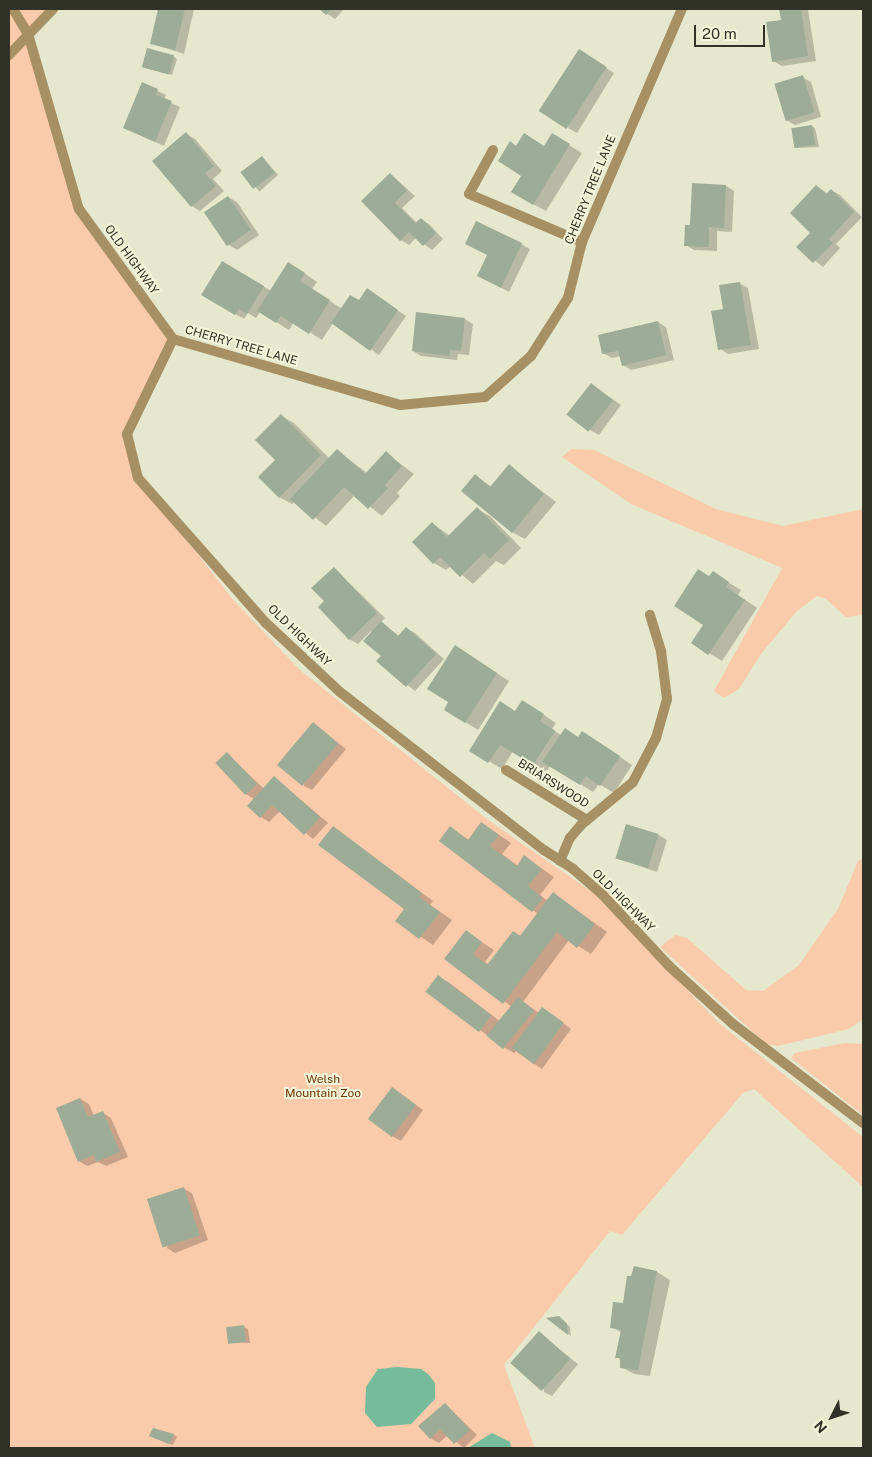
<!DOCTYPE html>
<html>
<head>
<meta charset="utf-8">
<style>
  body { margin:0 }
  #map { position:relative; width:872px; height:1457px; overflow:hidden; background:#e6e8cd; font-family:"Public Sans",sans-serif }
  div>[style] { position:absolute }
  .green>* { inset:0; background:#f9cbaa }
  .water>* { inset:0; background:#75bb9c }
  .shadow>* { inset:0; background:#0003; transform-origin:0 0 }
  .building>* { inset:0; background:#9cac96; transform-origin:0 0 }
  .minor>* { height:10px; margin:-5px; padding:0 5px; transform-origin:5px; border-radius:5px; background:#a69064 }
  .tertiary>* { height:10px; margin:-5px; padding:0 5px; transform-origin:5px; border-radius:5px; background:#a69064 }
  span { translate:-50% -50%; white-space:nowrap; text-align:center; line-height:1.15; -webkit-text-stroke:4px #f3f5da; paint-order:stroke }
  .street-label { font-size:12px; color:#313227 }
  .park-label { font-size:12px; color:#6a3705 }
  .frame { position:absolute; inset:0; border:10px solid #313227; pointer-events:none }
  .north { position:absolute; left:807px; top:1392px; width:50px; height:50px; -webkit-text-stroke:4px #f3f5da; paint-order:stroke; rotate:229deg; font-size:14px; font-weight:700; line-height:20px; text-align:center; color:#313227 }
  .north::after { content:''; display:block; margin:auto; width:18px; height:22px; background:#313227; clip-path:polygon(50% 0,100% 100%,50% 72%,0 100%) }
  .scale { position:absolute; left:694px; top:25px; width:71px; height:22px; box-sizing:border-box; border:2px solid #313227; border-top:0; padding-left:6px; font-size:15px; line-height:18px; white-space:nowrap; color:#313227; -webkit-text-stroke:4px #f3f5da; paint-order:stroke }
</style>
</head>
<body>
<div id="map">
  <div class="green">
    <i style="clip-path:polygon(9px 9px,53px 9px,28px 34px,78px 209px,173px 339px,127px 434px,139px 478px,234px 601px,301px 671px,487px 819px,596px 895px,720px 1024px,863px 1137px,863px 1187px,754px 1089px,743px 1093px,622px 1235px,610px 1231px,504px 1365px,535px 1448px,9px 1448px)"></i>
    <i style="clip-path:polygon(571px 449px,594px 450px,716px 509px,783px 526px,863px 509px,863px 615px,846px 617px,826px 599px,817px 596px,796px 612px,761px 654px,739px 689px,724px 698px,714px 691px,782px 568px,631px 504px,562px 457px)"></i>
    <i style="clip-path:polygon(863px 858px,863px 1019px,849px 1029px,778px 1046px,766px 1044px,660px 947px,675px 935px,687px 938px,746px 990px,763px 991px,799px 965px,838px 909px,858px 861px)"></i>
    <i style="clip-path:polygon(845px 1043px,863px 1044px,863px 1115px,791px 1058px,795px 1053px)"></i>
  </div>
  <div class="water">
    <i style="clip-path:polygon(398px 1367px,421px 1369px,428px 1374px,435px 1383px,435px 1399px,411px 1424px,377px 1427px,365px 1413px,366px 1387px,378px 1369px)"></i>
    <i style="clip-path:polygon(492px 1433px,510px 1442px,511px 1448px,468px 1448px)"></i>
  </div>
  <div class="shadow">
    <i style="clip-path:polygon(159px 9px,194px 9px,184px 54px,151px 43px)"></i>
    <i style="clip-path:polygon(320px 9px,344px 9px,335px 19px)"></i>
    <i style="clip-path:polygon(781px 9px,808px 9px,816px 61px,782px 66px,773px 61px,783px 21px)"></i>
    <i style="clip-path:polygon(173px 56px,177px 59px,172px 75px,147px 68px)"></i>
    <i style="clip-path:polygon(587px 56px,614px 73px,577px 133px,568px 128px)"></i>
    <i style="clip-path:polygon(802px 77px,811px 82px,821px 117px,795px 125px,786px 120px)"></i>
    <i style="clip-path:polygon(143px 84px,166px 95px,164px 100px,180px 107px,164px 146px,125px 128px)"></i>
    <i style="clip-path:polygon(811px 126px,815px 128px,819px 147px,795px 148px)"></i>
    <i style="clip-path:polygon(186px 134px,195px 139px,222px 171px,213px 179px,224px 191px,200px 211px,192px 206px)"></i>
    <i style="clip-path:polygon(552px 135px,582px 153px,546px 211px,533px 204px,517px 147px,545px 147px)"></i>
    <i style="left:262px;top:157px;width:24px;height:25px;rotate:48deg"></i>
    <i style="clip-path:polygon(390px 174px,415px 196px,402px 208px,417px 223px,421px 219px,429px 224px,443px 239px,432px 250px,416px 238px,409px 245px,401px 240px)"></i>
    <i style="clip-path:polygon(726px 186px,734px 191px,732px 232px,717px 231px,717px 251px,694px 250px,686px 245px,691px 226px)"></i>
    <i style="clip-path:polygon(817px 186px,828px 194px,831px 190px,840px 195px,862px 217px,836px 244px,840px 248px,823px 267px,798px 247px,812px 233px)"></i>
    <i style="clip-path:polygon(228px 197px,237px 202px,259px 235px,237px 250px,229px 245px)"></i>
    <i style="clip-path:polygon(521px 244px,530px 249px,509px 292px,487px 280px)"></i>
    <i style="clip-path:polygon(223px 262px,271px 291px,301px 271px,317px 282px,312px 289px,342px 309px,375px 295px,406px 316px,379px 355px,333px 323px,322px 340px,294px 322px,289px 330px,260px 312px,256px 318px,248px 313px,244px 319px,203px 295px)"></i>
    <i style="clip-path:polygon(739px 283px,748px 288px,759px 349px,728px 354px,720px 349px)"></i>
    <i style="clip-path:polygon(465px 319px,473px 324px,469px 355px,458px 354px,457px 360px,421px 356px,413px 351px)"></i>
    <i style="clip-path:polygon(658px 322px,666px 327px,674px 360px,631px 370px,623px 365px,620px 356px,612px 358px,603px 353px)"></i>
    <i style="clip-path:polygon(591px 384px,621px 405px,599px 435px,590px 430px)"></i>
    <i style="clip-path:polygon(281px 416px,294px 423px,330px 459px,338px 451px,367px 473px,386px 453px,414px 474px,397px 493px,400px 496px,382px 516px,355px 495px,326px 526px,295px 501px,292px 504px,279px 497px,276px 460px)"></i>
    <i style="clip-path:polygon(509px 466px,556px 502px,525px 539px,512px 532px,475px 476px,492px 487px)"></i>
    <i style="clip-path:polygon(477px 509px,490px 516px,521px 548px,504px 565px,496px 561px,473px 584px,451px 566px,446px 570px,434px 563px,432px 523px,450px 536px)"></i>
    <i style="clip-path:polygon(334px 568px,385px 618px,381px 622px,399px 636px,406px 628px,415px 633px,444px 659px,415px 691px,378px 661px,383px 656px,371px 631px,358px 644px,349px 639px,325px 601px)"></i>
    <i style="clip-path:polygon(713px 573px,741px 590px,738px 595px,757px 608px,722px 661px,692px 643px,705px 625px)"></i>
    <i style="clip-path:polygon(468px 654px,509px 681px,478px 730px,465px 722px)"></i>
    <i style="clip-path:polygon(535px 709px,556px 723px,552px 729px,561px 735px,595px 740px,632px 765px,614px 793px,599px 784px,593px 792px,550px 766px,546px 772px,513px 751px,502px 769px,471px 750px,516px 712px)"></i>
    <i style="clip-path:polygon(313px 724px,346px 749px,312px 790px,304px 786px)"></i>
    <i style="clip-path:polygon(227px 753px,264px 789px,274px 777px,328px 823px,313px 839px,280px 811px,269px 822px,261px 817px,248px 806px,254px 799px,246px 794px)"></i>
    <i style="clip-path:polygon(482px 823px,511px 843px,502px 854px,518px 866px,525px 857px,554px 877px,540px 895px,548px 901px,553px 893px,607px 932px,591px 954px,569px 940px,523px 1002px,539px 1013px,542px 1008px,571px 1029px,542px 1069px,516px 1051px,514px 1053px,505px 1048px,427px 992px,447px 981px,501px 1022px,512px 1007px,446px 958px,466px 932px,494px 950px,485px 962px,489px 965px,513px 932px,521px 936px,538px 914px,441px 840px,450px 828px,469px 840px)"></i>
    <i style="clip-path:polygon(333px 828px,433px 901px,430px 905px,452px 920px,433px 945px,397px 921px,406px 909px)"></i>
    <i style="clip-path:polygon(659px 835px,667px 840px,657px 872px,617px 858px)"></i>
    <i style="clip-path:polygon(393px 1088px,423px 1110px,401px 1141px,392px 1136px)"></i>
    <i style="clip-path:polygon(80px 1099px,89px 1104px,94px 1116px,103px 1113px,111px 1118px,128px 1157px,106px 1166px,98px 1162px,87px 1166px,79px 1161px)"></i>
    <i style="clip-path:polygon(184px 1189px,192px 1193px,208px 1240px,175px 1253px,167px 1248px)"></i>
    <i style="clip-path:polygon(634px 1267px,657px 1272px,670px 1280px,650px 1376px,634px 1374px,621px 1367px,621px 1360px,617px 1357px,622px 1333px,612px 1327px,624px 1305px)"></i>
    <i style="clip-path:polygon(550px 1319px,563px 1320px,570px 1327px,571px 1336px)"></i>
    <i style="clip-path:polygon(244px 1327px,248px 1329px,250px 1343px,229px 1342px)"></i>
    <i style="clip-path:polygon(539px 1333px,578px 1364px,552px 1396px,544px 1392px)"></i>
    <i style="clip-path:polygon(445px 1404px,477px 1435px,464px 1448px,448px 1435px,439px 1443px,430px 1438px)"></i>
    <i style="clip-path:polygon(154px 1429px,174px 1435px,177px 1437px,173px 1445px,154px 1438px)"></i>
  </div>
  <div class="building">
    <i style="clip-path:polygon(158px 9px,185px 9px,175px 50px,150px 44px)"></i>
    <i style="clip-path:polygon(319px 9px,332px 9px,326px 15px)"></i>
    <i style="clip-path:polygon(779px 9px,801px 9px,808px 56px,772px 62px,766px 22px,781px 20px)"></i>
    <i style="left:147px;top:48px;width:28px;height:20px;rotate:15deg"></i>
    <i style="left:579px;top:49px;width:33px;height:74px;rotate:33deg"></i>
    <i style="left:803px;top:75px;width:39px;height:30px;rotate:73deg"></i>
    <i style="clip-path:polygon(142px 82px,158px 89px,156px 95px,172px 101px,155px 142px,123px 128px)"></i>
    <i style="left:812px;top:125px;width:20px;height:21px;rotate:81deg"></i>
    <i style="clip-path:polygon(186px 132px,214px 166px,205px 173px,216px 186px,191px 207px,152px 161px)"></i>
    <i style="clip-path:polygon(524px 133px,544px 146px,552px 133px,570px 144px,533px 205px,511px 192px,521px 176px,498px 161px,510px 141px,516px 146px)"></i>
    <i style="left:262px;top:156px;width:21px;height:27px;rotate:53deg"></i>
    <i style="clip-path:polygon(390px 173px,407px 190px,395px 203px,415px 223px,421px 218px,436px 233px,423px 246px,409px 232px,400px 241px,361px 201px)"></i>
    <i style="clip-path:polygon(692px 183px,726px 185px,724px 228px,709px 227px,709px 247px,684px 246px,685px 225px,690px 225px)"></i>
    <i style="clip-path:polygon(816px 185px,826px 194px,831px 189px,854px 212px,829px 239px,833px 243px,813px 263px,796px 247px,810px 233px,790px 213px)"></i>
    <i style="left:228px;top:196px;width:41px;height:29px;rotate:56deg"></i>
    <i style="clip-path:polygon(476px 221px,522px 243px,501px 288px,477px 276px,487px 255px,465px 244px)"></i>
    <i style="clip-path:polygon(222px 261px,264px 286px,247px 314px,239px 309px,235px 315px,201px 295px)"></i>
    <i style="clip-path:polygon(288px 262px,305px 273px,300px 281px,330px 300px,309px 334px,281px 316px,276px 323px,257px 311px)"></i>
    <i style="clip-path:polygon(740px 282px,751px 345px,718px 350px,711px 311px,723px 309px,719px 285px)"></i>
    <i style="clip-path:polygon(367px 288px,398px 310px,370px 351px,331px 323px,350px 295px,359px 300px)"></i>
    <i style="clip-path:polygon(416px 312px,465px 318px,461px 351px,450px 350px,449px 356px,412px 351px)"></i>
    <i style="clip-path:polygon(658px 321px,666px 355px,622px 366px,618px 351px,602px 354px,598px 335px)"></i>
    <i style="left:591px;top:383px;width:28px;height:40px;rotate:38deg"></i>
    <i style="clip-path:polygon(281px 414px,321px 455px,279px 498px,258px 477px,275px 460px,255px 440px)"></i>
    <i style="clip-path:polygon(337px 449px,365px 474px,386px 451px,402px 466px,385px 485px,388px 488px,368px 509px,344px 487px,313px 520px,290px 499px)"></i>
    <i style="clip-path:polygon(509px 464px,544px 494px,512px 533px,461px 491px,475px 474px,490px 487px)"></i>
    <i style="clip-path:polygon(477px 507px,509px 540px,490px 559px,484px 553px,460px 577px,440px 557px,433px 564px,412px 542px,432px 522px,447px 537px)"></i>
    <i style="clip-path:polygon(334px 567px,377px 613px,349px 640px,318px 607px,324px 601px,311px 588px)"></i>
    <i style="clip-path:polygon(698px 569px,709px 576px,713px 571px,729px 582px,726px 587px,745px 600px,708px 655px,691px 643px,703px 625px,674px 606px)"></i>
    <i style="clip-path:polygon(381px 621px,398px 636px,406px 627px,436px 654px,406px 687px,376px 661px,381px 656px,363px 641px)"></i>
    <i style="clip-path:polygon(455px 645px,497px 673px,465px 723px,444px 710px,448px 702px,427px 689px)"></i>
    <i style="clip-path:polygon(522px 700px,544px 714px,540px 721px,555px 731px,533px 765px,500px 745px,488px 763px,469px 751px,500px 701px,515px 711px)"></i>
    <i style="left:313px;top:722px;width:33px;height:56px;rotate:40deg"></i>
    <i style="clip-path:polygon(565px 728px,578px 737px,582px 731px,620px 756px,600px 786px,586px 776px,580px 785px,542px 762px)"></i>
    <i style="left:227px;top:752px;width:44px;height:16px;rotate:47deg"></i>
    <i style="clip-path:polygon(274px 776px,320px 817px,304px 835px,272px 805px,260px 818px,247px 806px)"></i>
    <i style="clip-path:polygon(481px 822px,499px 835px,490px 846px,517px 866px,524px 855px,542px 869px,528px 886px,543px 898px,532px 912px,439px 841px,450px 826px,468px 840px)"></i>
    <i style="left:626px;top:824px;width:34px;height:36px;rotate:17deg"></i>
    <i style="clip-path:polygon(333px 826px,422px 893px,419px 897px,440px 912px,419px 939px,395px 921px,404px 909px,318px 845px)"></i>
    <i style="clip-path:polygon(553px 892px,595px 924px,577px 948px,557px 932px,503px 1004px,444px 959px,466px 930px,482px 942px,473px 954px,487px 965px,513px 931px,520px 936px)"></i>
    <i style="left:438px;top:975px;width:67px;height:21px;rotate:37deg"></i>
    <i style="left:518px;top:997px;width:21px;height:50px;rotate:39deg"></i>
    <i style="left:542px;top:1007px;width:27px;height:51px;rotate:36deg"></i>
    <i style="left:392px;top:1087px;width:30px;height:40px;rotate:37deg"></i>
    <i style="clip-path:polygon(80px 1098px,88px 1117px,103px 1111px,120px 1152px,96px 1162px,94px 1155px,78px 1162px,56px 1108px)"></i>
    <i style="left:184px;top:1187px;width:51px;height:39px;rotate:72deg"></i>
    <i style="clip-path:polygon(634px 1266px,657px 1271px,638px 1370px,620px 1368px,620px 1358px,615px 1358px,621px 1330px,610px 1328px,613px 1302px,623px 1303px,627px 1276px,631px 1276px)"></i>
    <i style="clip-path:polygon(559px 1316px,567px 1324px,568px 1335px,546px 1318px)"></i>
    <i style="left:244px;top:1325px;width:17px;height:18px;rotate:83deg"></i>
    <i style="left:539px;top:1331px;width:42px;height:43px;rotate:42deg"></i>
    <i style="clip-path:polygon(445px 1403px,470px 1430px,454px 1444px,440px 1429px,430px 1439px,418px 1426px)"></i>
    <i style="clip-path:polygon(153px 1428px,174px 1434px,169px 1444px,149px 1436px)"></i>
  </div>
  <div class="minor">
    <i style="left:493px;top:150px;width:50px;rotate:118.6deg"></i>
    <i style="left:469px;top:194px;width:123px;rotate:23deg"></i>
    <i style="left:173px;top:339px;width:236px;rotate:16.2deg"></i>
    <i style="left:400px;top:405px;width:85px;rotate:-5.4deg"></i>
    <i style="left:485px;top:397px;width:62px;rotate:-41.7deg"></i>
    <i style="left:531px;top:356px;width:69px;rotate:-57.5deg"></i>
    <i style="left:568px;top:298px;width:58px;rotate:-76deg"></i>
    <i style="left:582px;top:242px;width:254px;rotate:-66.8deg"></i>
    <i style="left:506px;top:770px;width:95px;rotate:31.7deg"></i>
    <i style="left:560px;top:861px;width:25px;rotate:-67deg"></i>
    <i style="left:570px;top:838px;width:17px;rotate:-50deg"></i>
    <i style="left:581px;top:825px;width:67px;rotate:-39.6deg"></i>
    <i style="left:633px;top:782px;width:50px;rotate:-62.4deg"></i>
    <i style="left:656px;top:738px;width:41px;rotate:-74.2deg"></i>
    <i style="left:667px;top:699px;width:48px;rotate:-97.1deg"></i>
    <i style="left:661px;top:651px;width:38px;rotate:-107deg"></i>
  </div>
  <div class="tertiary">
    <i style="left:13px;top:9px;width:29px;rotate:59deg"></i>
    <i style="left:28px;top:34px;width:182px;rotate:73.8deg"></i>
    <i style="left:79px;top:209px;width:160px;rotate:54.1deg"></i>
    <i style="left:173px;top:339px;width:106px;rotate:115.8deg"></i>
    <i style="left:127px;top:434px;width:45px;rotate:76deg"></i>
    <i style="left:138px;top:478px;width:193px;rotate:48.6deg"></i>
    <i style="left:266px;top:623px;width:101px;rotate:43deg"></i>
    <i style="left:340px;top:692px;width:258px;rotate:37.8deg"></i>
    <i style="left:544px;top:850px;width:35px;rotate:33deg"></i>
    <i style="left:573px;top:869px;width:37px;rotate:41deg"></i>
    <i style="left:601px;top:893px;width:100px;rotate:47deg"></i>
    <i style="left:669px;top:966px;width:86px;rotate:42.2deg"></i>
    <i style="left:733px;top:1024px;width:163px;rotate:37.3deg"></i>
    <i style="left:9px;top:55px;width:64px;rotate:-46.3deg"></i>
  </div>
  <div class="street-label">
    <span style="left:591px;top:190px;rotate:-68deg">CHERRY TREE LANE</span>
    <span style="left:131px;top:260px;rotate:54deg">OLD HIGHWAY</span>
    <span style="left:241px;top:346px;rotate:16deg">CHERRY TREE LANE</span>
    <span style="left:299px;top:636px;rotate:44deg">OLD HIGHWAY</span>
    <span style="left:553px;top:784px;rotate:32deg">BRIARSWOOD</span>
    <span style="left:623px;top:901px;rotate:45deg">OLD HIGHWAY</span>
  </div>
  <div class="park-label">
    <span style="left:323px;top:1087px">Welsh<br>Mountain Zoo</span>
  </div>
  <div class="frame"></div>
  <div class="north">N</div>
  <div class="scale">20 m</div>
</div>
</body>
</html>
